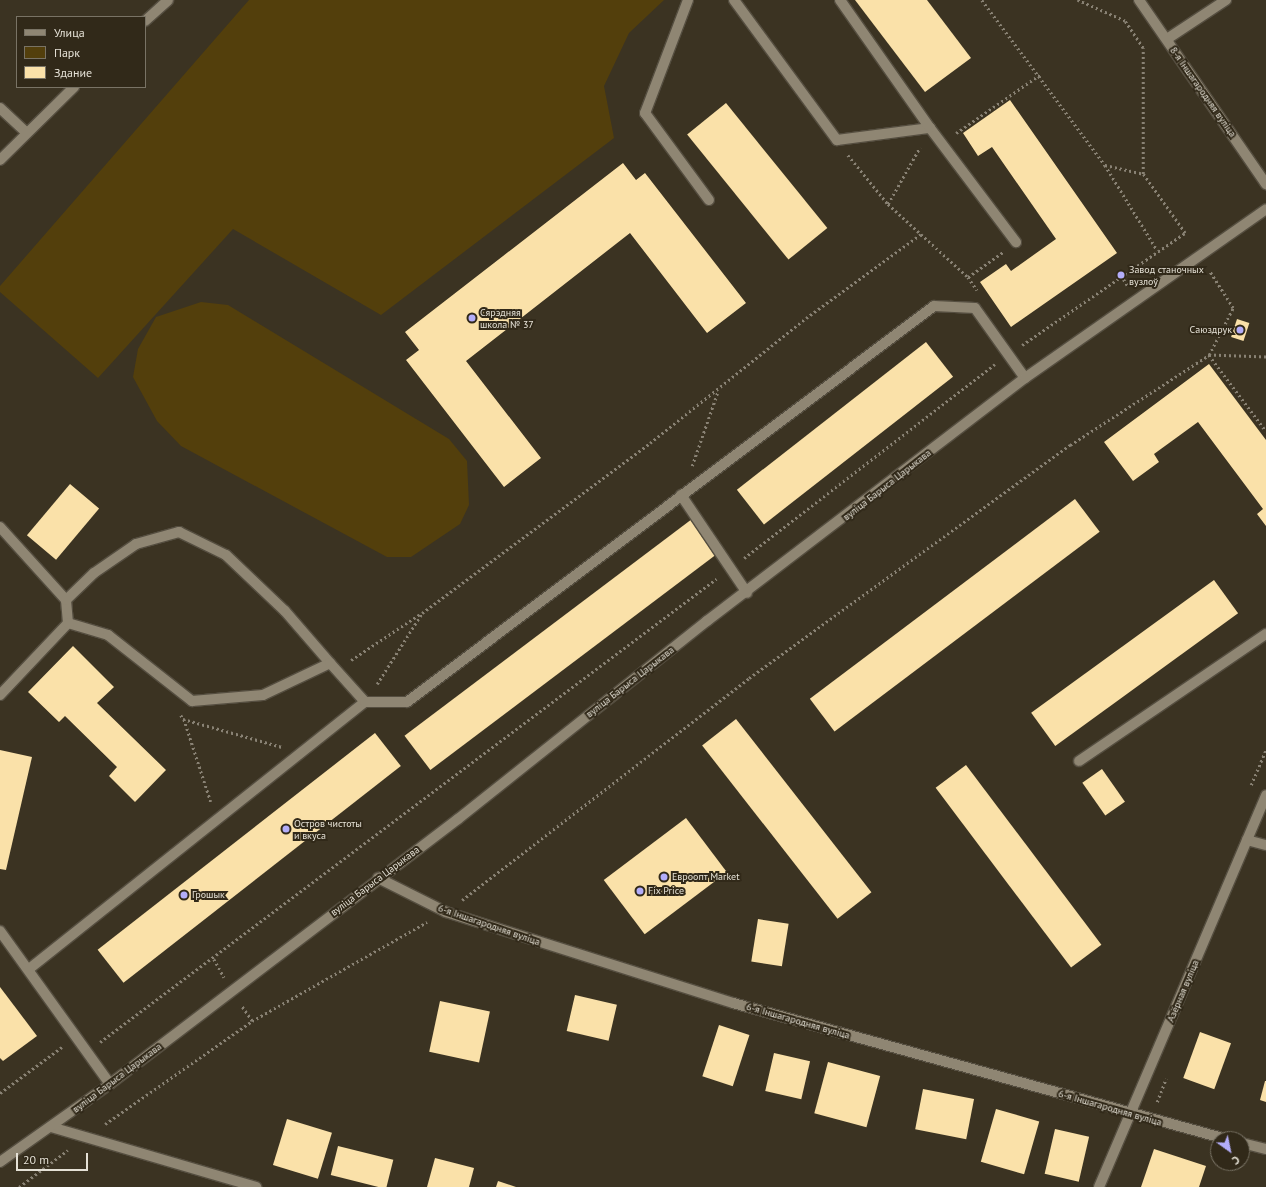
<!DOCTYPE html>
<html>
<head>
<meta charset="utf-8">
<style>
  body { margin:0 }
  #map { position:relative; width:1266px; height:1187px; overflow:hidden; background:#3b3322; font-family:"PT Sans",sans-serif }
  div>[style] { position:absolute }
  .green>* { inset:0; background:#533f0c }
  .building>* { inset:0; background:#fae1a9; transform-origin:0 0 }
  .path>* { height:2.5px; margin-top:-1.25px; transform-origin:0; background:repeating-linear-gradient(90deg,#898274 0 2px,transparent 0 5px) }
  .roads { filter:drop-shadow(1px 0 #554e40) drop-shadow(-1px 0 #554e40) drop-shadow(0 1px #554e40) drop-shadow(0 -1px #554e40) }
  .lane>* { height:10px; margin:-5px; padding:0 5px; transform-origin:5px; border-radius:5px; background:#8f8673 }
  .street>* { height:10px; margin:-5px; padding:0 5px; transform-origin:5px; border-radius:5px; background:#8f8673 }
  .secondary>* { height:10px; margin:-5px; padding:0 5px; transform-origin:5px; border-radius:5px; background:#8f8673 }
  .dots>* { width:11px; height:11px; translate:-50% -50%; box-sizing:border-box; border:2px solid #312919; border-radius:50% }
  span { translate:-50% -50%; white-space:nowrap; text-align:center; line-height:1.15; -webkit-text-stroke:4px #312919; paint-order:stroke }
  .street-label { font-size:10px; color:#e5e1d6 }
  .poi-label { font-size:10px; color:#e5e1d6 }
  .left { translate:0 -50%; text-align:left }
  .right { translate:-100% -50%; text-align:right }
  .legend { position:absolute; left:16px; top:16px; width:130px; height:72px; box-sizing:border-box; background:#312919; border:1px solid #797365; margin:0; padding:5px 7px; list-style:none; font-size:12px; color:#e5e1d6 }
  .legend li { display:flex; align-items:center; gap:8px; height:20px }
  .legend b { width:20px; border:1px solid #797365 }
  .north { position:absolute; left:1210px; top:1131px; width:40px; height:40px; box-sizing:border-box; background:#312919; border:1px solid #797365; border-radius:50%; rotate:147deg; font-size:11px; font-weight:700; line-height:16px; text-align:center; color:#e5e1d6 }
  .north::after { content:''; display:block; margin:auto; width:14px; height:18px; background:#b3adf9; clip-path:polygon(50% 0,100% 100%,50% 72%,0 100%) }
  .scale { position:absolute; left:16px; top:1153px; width:72px; height:18px; box-sizing:border-box; border:2px solid #e5e1d6; border-top:0; padding-left:5px; font-size:12px; line-height:14px; white-space:nowrap; color:#e5e1d6; -webkit-text-stroke:3px #312919; paint-order:stroke }
</style>
</head>
<body>
<div id="map">
  <div class="green">
    <i style="clip-path:polygon(249px 0,664px 0,629px 33px,604px 86px,614px 138px,381px 315px,233px 229px,98px 378px,0 292px,0 286px)"></i>
    <i style="clip-path:polygon(201px 302px,228px 305px,449px 439px,467px 461px,469px 505px,460px 524px,411px 557px,387px 557px,181px 446px,157px 421px,133px 377px,138px 349px,156px 317px)"></i>
  </div>
  <div class="building">
    <i style="clip-path:polygon(855px 0,927px 0,971px 58px,925px 92px)"></i>
    <i style="clip-path:polygon(1010px 100px,1117px 253px,1011px 327px,980px 282px,1006px 264px,1011px 271px,1056px 239px,992px 147px,978px 156px,963px 133px)"></i>
    <i style="left:726px;top:103px;width:161px;height:50px;rotate:51deg"></i>
    <i style="clip-path:polygon(623px 163px,636px 180px,645px 173px,746px 303px,707px 333px,630px 233px,466px 361px,541px 458px,504px 487px,406px 360px,419px 350px,405px 332px)"></i>
    <i style="left:1237px;top:319px;width:13px;height:19px;rotate:18deg"></i>
    <i style="left:926px;top:342px;width:44px;height:240px;rotate:52deg"></i>
    <i style="clip-path:polygon(1209px 364px,1266px 440px,1266px 526px,1257px 514px,1263px 509px,1198px 422px,1154px 454px,1159px 462px,1133px 481px,1104px 442px)"></i>
    <i style="left:70px;top:484px;width:38px;height:67px;rotate:40deg"></i>
    <i style="left:1075px;top:499px;width:41px;height:332px;rotate:53deg"></i>
    <i style="left:692px;top:519px;width:43px;height:360px;rotate:53deg"></i>
    <i style="left:1214px;top:580px;width:41px;height:226px;rotate:54deg"></i>
    <i style="clip-path:polygon(73px 646px,114px 687px,97px 703px,166px 770px,135px 802px,109px 776px,117px 767px,65px 716px,59px 722px,28px 692px)"></i>
    <i style="left:736px;top:719px;width:220px;height:43px;rotate:52deg"></i>
    <i style="left:375px;top:733px;width:42px;height:352px;rotate:52deg"></i>
    <i style="clip-path:polygon(0 750px,32px 757px,6px 870px,0 869px)"></i>
    <i style="left:966px;top:765px;width:225px;height:38px;rotate:53deg"></i>
    <i style="left:1102px;top:769px;width:40px;height:24px;rotate:55deg"></i>
    <i style="left:686px;top:818px;width:68px;height:103px;rotate:53deg"></i>
    <i style="left:758px;top:919px;width:31px;height:43px;rotate:9deg"></i>
    <i style="clip-path:polygon(0 987px,37px 1036px,3px 1061px,0 1058px)"></i>
    <i style="left:575px;top:995px;width:43px;height:37px;rotate:13deg"></i>
    <i style="left:440px;top:1001px;width:51px;height:52px;rotate:12deg"></i>
    <i style="left:719px;top:1025px;width:32px;height:54px;rotate:18deg"></i>
    <i style="left:1200px;top:1032px;width:33px;height:49px;rotate:20deg"></i>
    <i style="left:774px;top:1053px;width:37px;height:39px;rotate:13deg"></i>
    <i style="left:828px;top:1062px;width:54px;height:53px;rotate:15deg"></i>
    <i style="clip-path:polygon(1265px 1081px,1266px 1081px,1266px 1102px,1260px 1100px)"></i>
    <i style="left:923px;top:1089px;width:52px;height:41px;rotate:11deg"></i>
    <i style="left:996px;top:1109px;width:45px;height:55px;rotate:16deg"></i>
    <i style="left:287px;top:1119px;width:47px;height:48px;rotate:17deg"></i>
    <i style="left:1055px;top:1129px;width:35px;height:46px;rotate:13deg"></i>
    <i style="left:338px;top:1146px;width:57px;height:30px;rotate:14deg"></i>
    <i style="clip-path:polygon(1154px 1149px,1206px 1166px,1199px 1187px,1141px 1187px)"></i>
    <i style="clip-path:polygon(435px 1158px,474px 1168px,469px 1187px,427px 1187px)"></i>
    <i style="clip-path:polygon(498px 1181px,516px 1187px,496px 1187px)"></i>
  </div>
  <div class="path">
    <i style="left:982px;top:0;width:206px;rotate:53.3deg"></i>
    <i style="left:1105px;top:165px;width:100px;rotate:58.5deg"></i>
    <i style="left:956px;top:133px;width:103px;rotate:-34.8deg"></i>
    <i style="left:848px;top:155px;width:63px;rotate:50.8deg"></i>
    <i style="left:888px;top:204px;width:108px;rotate:42.4deg"></i>
    <i style="left:968px;top:277px;width:16px;rotate:55deg"></i>
    <i style="left:1105px;top:165px;width:39px;rotate:13deg"></i>
    <i style="left:888px;top:204px;width:65px;rotate:-60.7deg"></i>
    <i style="left:1121px;top:275px;width:13px;rotate:58deg"></i>
    <i style="left:968px;top:277px;width:43px;rotate:-35.5deg"></i>
    <i style="left:1022px;top:345px;width:198px;rotate:-34.5deg"></i>
    <i style="left:1185px;top:233px;width:72px;rotate:-125.4deg"></i>
    <i style="left:1143px;top:174px;width:126px;rotate:-90deg"></i>
    <i style="left:1143px;top:48px;width:32px;rotate:-124deg"></i>
    <i style="left:1125px;top:21px;width:52px;rotate:-156.4deg"></i>
    <i style="left:1266px;top:357px;width:57px;rotate:-178deg"></i>
    <i style="left:1209px;top:355px;width:95px;rotate:53.1deg"></i>
    <i style="left:692px;top:466px;width:79px;rotate:-70.9deg"></i>
    <i style="left:744px;top:558px;width:317px;rotate:-37.7deg"></i>
    <i style="left:351px;top:660px;width:83px;rotate:-33.7deg"></i>
    <i style="left:377px;top:684px;width:84px;rotate:-57.6deg"></i>
    <i style="left:422px;top:613px;width:284px;rotate:-36.7deg"></i>
    <i style="left:650px;top:443px;width:200px;rotate:-38.7deg"></i>
    <i style="left:806px;top:318px;width:142px;rotate:-36.1deg"></i>
    <i style="left:181px;top:715px;width:4px;rotate:63deg"></i>
    <i style="left:183px;top:719px;width:103px;rotate:15.8deg"></i>
    <i style="left:184px;top:719px;width:87px;rotate:72deg"></i>
    <i style="left:1251px;top:785px;width:39px;rotate:-67deg"></i>
    <i style="left:462px;top:900px;width:363px;rotate:-37.7deg"></i>
    <i style="left:749px;top:678px;width:397px;rotate:-36deg"></i>
    <i style="left:1070px;top:445px;width:166px;rotate:-32.9deg"></i>
    <i style="left:1209px;top:355px;width:53px;rotate:-62.9deg"></i>
    <i style="left:1233px;top:308px;width:43px;rotate:-122.6deg"></i>
    <i style="left:214px;top:959px;width:21px;rotate:61deg"></i>
    <i style="left:252px;top:1021px;width:201px;rotate:-29.5deg"></i>
    <i style="left:100px;top:1042px;width:771px;rotate:-36.93deg"></i>
    <i style="left:0;top:1093px;width:77px;rotate:-36.6deg"></i>
    <i style="left:1157px;top:1102px;width:25px;rotate:-69deg"></i>
    <i style="left:105px;top:1124px;width:179px;rotate:-35deg"></i>
    <i style="left:252px;top:1021px;width:19px;rotate:-125deg"></i>
    <i style="left:19px;top:1187px;width:61px;rotate:-37.1deg"></i>
  </div>
  <div class="roads">
    <div class="lane">
      <i style="left:688px;top:0;width:121px;rotate:110.8deg"></i>
      <i style="left:645px;top:113px;width:108px;rotate:53.7deg"></i>
      <i style="left:734px;top:0;width:174px;rotate:53.7deg"></i>
      <i style="left:837px;top:140px;width:94px;rotate:-7.4deg"></i>
      <i style="left:930px;top:128px;width:143px;rotate:53deg"></i>
      <i style="left:840px;top:0;width:156px;rotate:54.9deg"></i>
      <i style="left:145px;top:21px;width:31px;rotate:-42deg"></i>
      <i style="left:1167px;top:39px;width:71px;rotate:-33.5deg"></i>
      <i style="left:0;top:108px;width:35px;rotate:43deg"></i>
      <i style="left:0;top:160px;width:104px;rotate:-44.6deg"></i>
      <i style="left:681px;top:495px;width:118px;rotate:56deg"></i>
      <i style="left:0;top:527px;width:98px;rotate:47.9deg"></i>
      <i style="left:68px;top:623px;width:23px;rotate:-95deg"></i>
      <i style="left:66px;top:600px;width:39px;rotate:-44deg"></i>
      <i style="left:94px;top:573px;width:51px;rotate:-34.6deg"></i>
      <i style="left:136px;top:544px;width:45px;rotate:-15.6deg"></i>
      <i style="left:179px;top:532px;width:52px;rotate:26.1deg"></i>
      <i style="left:226px;top:555px;width:81px;rotate:43.5deg"></i>
      <i style="left:285px;top:611px;width:69px;rotate:49.1deg"></i>
      <i style="left:0;top:695px;width:99px;rotate:-46.6deg"></i>
      <i style="left:68px;top:623px;width:42px;rotate:16.7deg"></i>
      <i style="left:108px;top:635px;width:107px;rotate:38.2deg"></i>
      <i style="left:192px;top:701px;width:71px;rotate:-4.8deg"></i>
      <i style="left:263px;top:695px;width:74px;rotate:-25.5deg"></i>
      <i style="left:330px;top:663px;width:52px;rotate:48.1deg"></i>
      <i style="left:1079px;top:761px;width:226px;rotate:-34.2deg"></i>
      <i style="left:0;top:931px;width:188px;rotate:54.3deg"></i>
      <i style="left:29px;top:969px;width:429px;rotate:-38.5deg"></i>
      <i style="left:365px;top:702px;width:42px"></i>
      <i style="left:407px;top:702px;width:659px;rotate:-36.92deg"></i>
      <i style="left:934px;top:306px;width:41px;rotate:2.8deg"></i>
      <i style="left:975px;top:308px;width:86px;rotate:54.5deg"></i>
    </div>
    <div class="street">
      <i style="left:1247px;top:840px;width:20px;rotate:15deg"></i>
      <i style="left:378px;top:878px;width:76px;rotate:26.6deg"></i>
      <i style="left:446px;top:912px;width:301px;rotate:17.6deg"></i>
      <i style="left:733px;top:1003px;width:511px;rotate:15.42deg"></i>
      <i style="left:51px;top:1127px;width:214px;rotate:16.3deg"></i>
      <i style="left:1242px;top:1143px;width:25px;rotate:14deg"></i>
    </div>
    <div class="secondary">
      <i style="left:1139px;top:0;width:224px;rotate:55.4deg"></i>
      <i style="left:0;top:1162px;width:135px;rotate:-35.3deg"></i>
      <i style="left:110px;top:1084px;width:437px;rotate:-37.3deg"></i>
      <i style="left:458px;top:819px;width:318px;rotate:-38.5deg"></i>
      <i style="left:707px;top:621px;width:400px;rotate:-37.4deg"></i>
      <i style="left:1025px;top:378px;width:294px;rotate:-35deg"></i>
      <i style="left:1099px;top:1187px;width:426px;rotate:-66.9deg"></i>
    </div>
  </div>
  <div class="dots">
    <i style="left:1121px;top:275px;background:#b3adf9"></i>
    <i style="left:472px;top:318px;background:#b3adf9"></i>
    <i style="left:1240px;top:330px;background:#b3adf9"></i>
    <i style="left:286px;top:829px;background:#b3adf9"></i>
    <i style="left:664px;top:877px;background:#b3adf9"></i>
    <i style="left:640px;top:891px;background:#b3adf9"></i>
    <i style="left:184px;top:895px;background:#b3adf9"></i>
  </div>
  <div class="street-label">
    <span style="left:1203px;top:92px;rotate:55deg">8-я Іншагародняя вуліца</span>
    <span style="left:887px;top:485px;rotate:-38deg">вуліца Барыса Царыкава</span>
    <span style="left:630px;top:682px;rotate:-38deg">вуліца Барыса Царыкава</span>
    <span style="left:375px;top:881px;rotate:-37deg">вуліца Барыса Царыкава</span>
    <span style="left:489px;top:925px;rotate:19deg">6-я Іншагародняя вуліца</span>
    <span style="left:1183px;top:991px;rotate:-67deg">Азёрная вуліца</span>
    <span style="left:798px;top:1021px;rotate:16deg">6-я Іншагародняя вуліца</span>
    <span style="left:117px;top:1078px;rotate:-37deg">вуліца Барыса Царыкава</span>
    <span style="left:1110px;top:1108px;rotate:16deg">6-я Іншагародняя вуліца</span>
  </div>
  <div class="poi-label">
    <span class="left" style="left:1129px;top:275px">Завод станочных<br>вузлоў</span>
    <span class="left" style="left:480px;top:318px">Сярэдняя<br>школа № 37</span>
    <span class="right" style="left:1232px;top:330px">Саюздрук</span>
    <span class="left" style="left:294px;top:829px">Остров чистоты<br>и вкуса</span>
    <span class="left" style="left:672px;top:877px">Евроопт Market</span>
    <span class="left" style="left:648px;top:891px">Fix Price</span>
    <span class="left" style="left:192px;top:895px">Грошык</span>
  </div>
  <ul class="legend">
  <li><b style="height:5px;background:#8f8673"></b>Улица</li>
  <li><b style="height:11px;background:#533f0c"></b>Парк</li>
  <li><b style="height:11px;background:#fae1a9"></b>Здание</li>
  </ul>
  <div class="north">С</div>
  <div class="scale">20 m</div>
</div>
</body>
</html>
